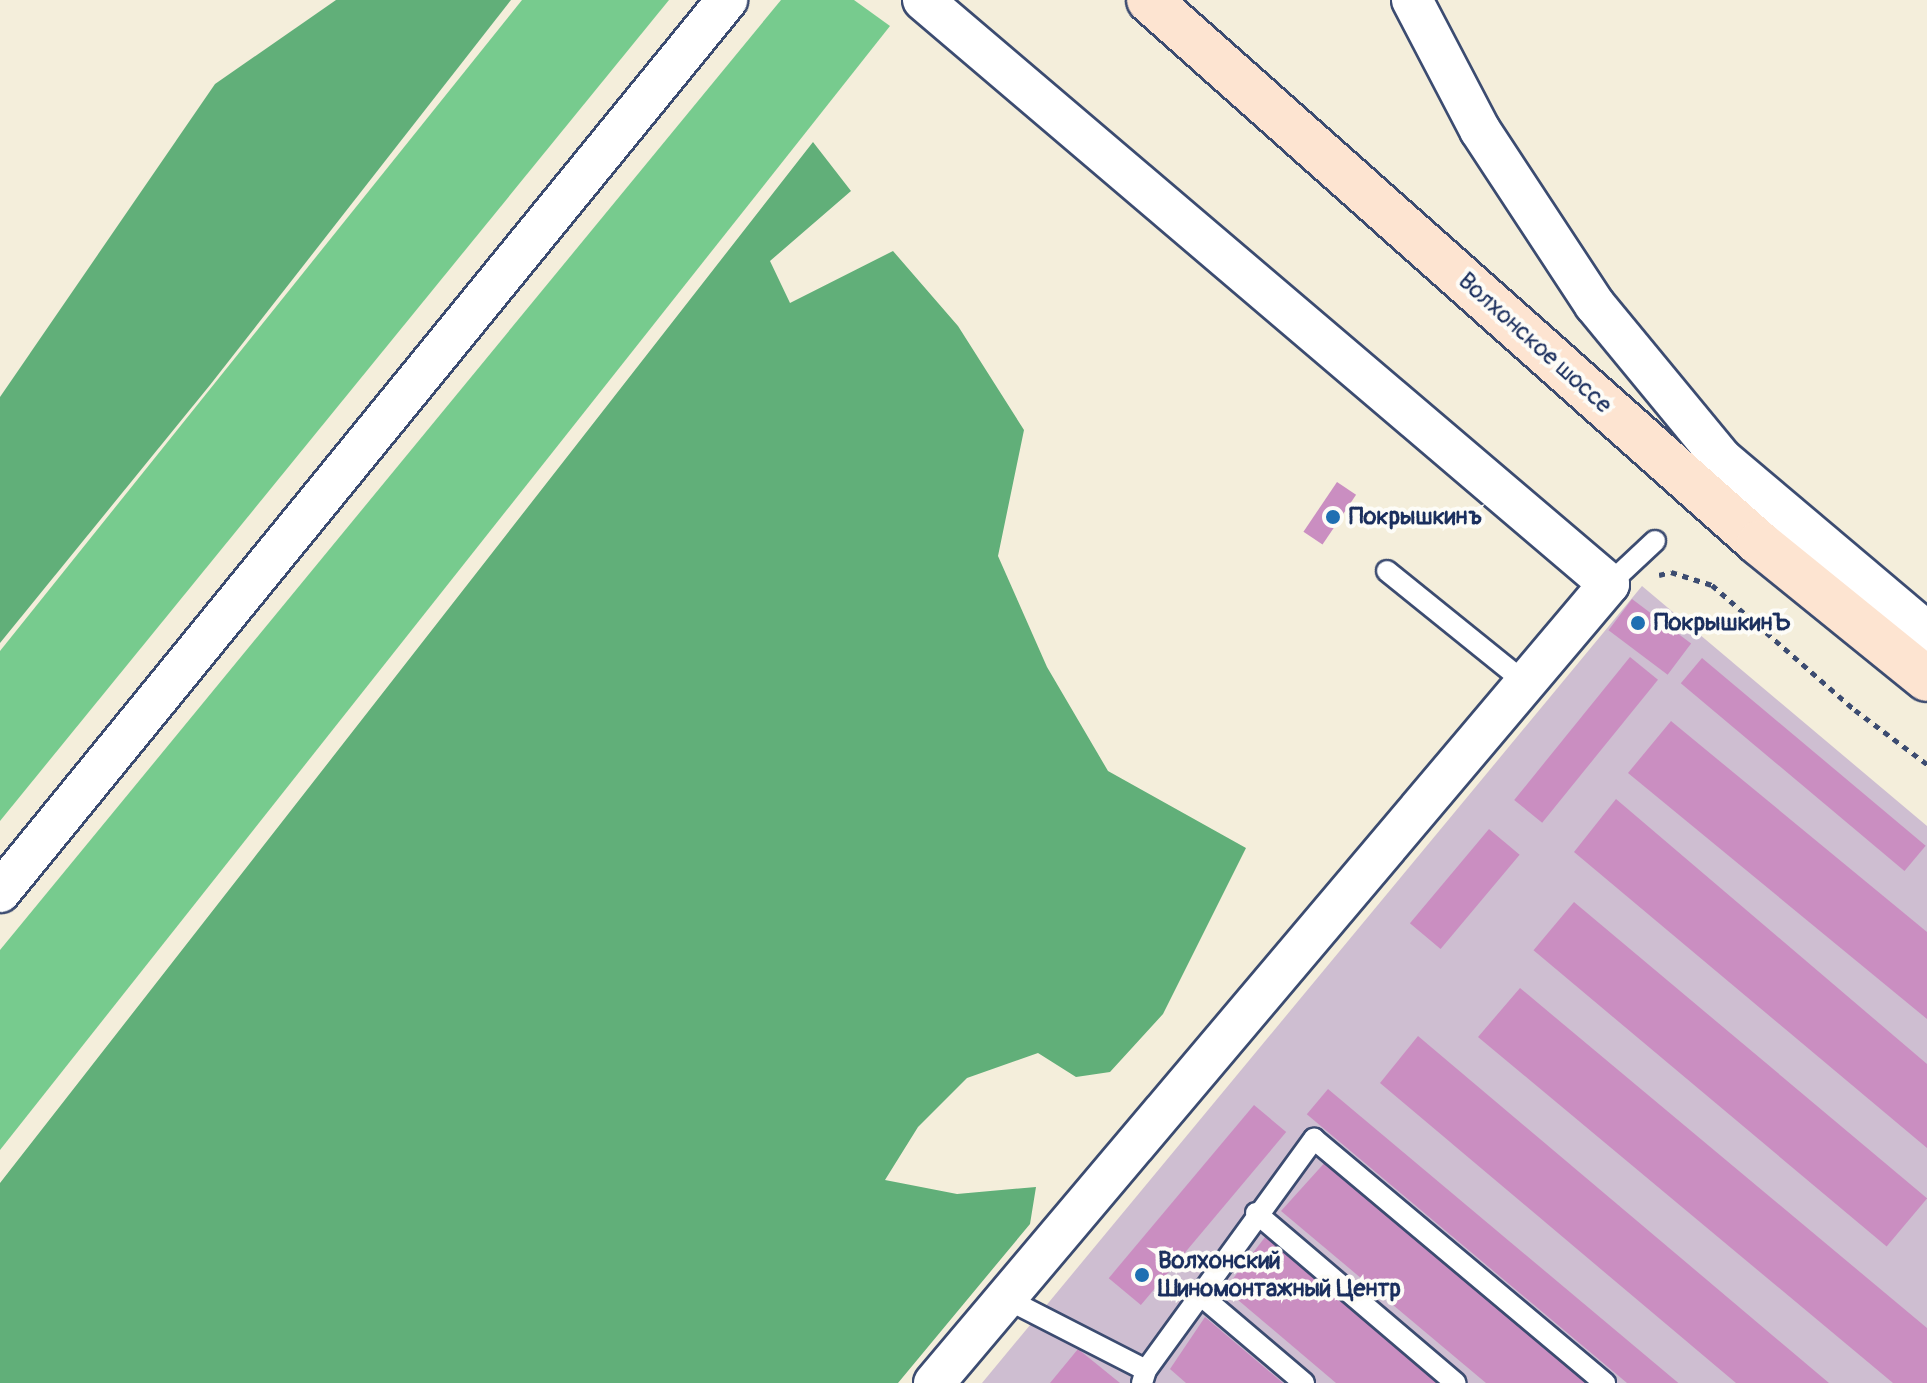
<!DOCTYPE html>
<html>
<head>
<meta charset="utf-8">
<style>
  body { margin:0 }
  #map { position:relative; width:1927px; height:1383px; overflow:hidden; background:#f4eedb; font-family:Pangolin,sans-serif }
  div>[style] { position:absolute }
  .industrial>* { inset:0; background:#cebed1 }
  .green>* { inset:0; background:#77cb8e }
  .forest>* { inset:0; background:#61af79 }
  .building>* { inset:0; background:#ca8ec1; transform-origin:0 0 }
  .path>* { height:5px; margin-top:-2.5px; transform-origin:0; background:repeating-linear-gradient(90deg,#3c4c71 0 6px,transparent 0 12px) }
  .roads { filter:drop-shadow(2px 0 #3c4c71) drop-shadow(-2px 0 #3c4c71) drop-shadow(0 2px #3c4c71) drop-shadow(0 -2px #3c4c71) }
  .service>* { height:20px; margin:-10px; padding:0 10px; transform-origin:10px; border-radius:10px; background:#fff }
  .minor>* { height:40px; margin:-20px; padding:0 20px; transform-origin:20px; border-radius:20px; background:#fff }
  .secondary>* { height:44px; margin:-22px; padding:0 22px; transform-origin:22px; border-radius:22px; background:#fde4d1 }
  .dots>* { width:22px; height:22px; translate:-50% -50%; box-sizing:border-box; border:4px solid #fdfcf7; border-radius:50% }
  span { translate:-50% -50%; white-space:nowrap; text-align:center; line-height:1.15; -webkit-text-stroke:8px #fdfcf7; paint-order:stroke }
  .street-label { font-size:24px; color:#1b2f5e }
  .poi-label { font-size:24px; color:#1b2f5e; font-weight:700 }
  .left { translate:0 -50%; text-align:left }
</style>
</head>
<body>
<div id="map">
  <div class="industrial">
    <i style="clip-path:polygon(1642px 586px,1927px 826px,1927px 1383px,982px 1383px)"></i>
  </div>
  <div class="green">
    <i style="clip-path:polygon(522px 0,669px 0,0 821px,0 651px)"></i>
    <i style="clip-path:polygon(781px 0,854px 0,890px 26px,0 1150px,0 950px)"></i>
  </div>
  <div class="forest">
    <i style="clip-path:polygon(336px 0,511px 0,210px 385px,0 643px,0 397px,215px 84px)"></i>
    <i style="clip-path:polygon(813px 142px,851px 191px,770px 261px,790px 303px,893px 251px,958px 326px,1024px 430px,998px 556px,1047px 667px,1108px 771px,1246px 848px,1163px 1014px,1110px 1072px,1076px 1077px,1038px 1053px,967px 1078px,918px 1127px,885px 1180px,957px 1194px,1036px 1187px,1030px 1224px,898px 1383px,0 1383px,0 1183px)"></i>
  </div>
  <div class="building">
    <i style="left:1337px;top:482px;width:23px;height:60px;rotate:34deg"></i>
    <i style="left:1632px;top:599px;width:74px;height:39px;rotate:37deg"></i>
    <i style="left:1630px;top:657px;width:36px;height:184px;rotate:39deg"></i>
    <i style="left:1702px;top:658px;width:292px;height:33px;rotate:40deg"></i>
    <i style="clip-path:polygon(1671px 721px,1927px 932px,1927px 1019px,1628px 773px)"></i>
    <i style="clip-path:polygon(1616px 799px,1927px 1064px,1927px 1148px,1574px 852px)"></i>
    <i style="left:1489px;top:829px;width:40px;height:123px;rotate:40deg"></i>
    <i style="left:1574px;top:902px;width:461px;height:63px;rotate:40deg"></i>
    <i style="clip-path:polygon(1520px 988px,1927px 1328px,1927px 1383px,1893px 1383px,1478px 1037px)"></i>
    <i style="clip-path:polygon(1418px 1036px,1829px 1383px,1736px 1383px,1380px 1083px)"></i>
    <i style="left:1328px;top:1089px;width:458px;height:33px;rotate:40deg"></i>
    <i style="left:1254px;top:1105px;width:42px;height:226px;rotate:40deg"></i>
    <i style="clip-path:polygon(1328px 1159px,1593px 1383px,1486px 1383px,1281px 1211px)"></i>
    <i style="clip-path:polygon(1269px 1232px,1445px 1383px,1336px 1383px,1225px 1289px)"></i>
    <i style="clip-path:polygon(1205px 1317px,1283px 1383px,1186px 1383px,1170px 1369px)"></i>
    <i style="clip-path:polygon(1078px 1349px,1120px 1383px,1050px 1383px)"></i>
  </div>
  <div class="path">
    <i style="left:1659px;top:575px;width:12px;rotate:-14deg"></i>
    <i style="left:1671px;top:572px;width:43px;rotate:17.6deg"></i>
    <i style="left:1712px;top:585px;width:190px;rotate:41.2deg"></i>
    <i style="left:1855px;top:710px;width:90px;rotate:36.9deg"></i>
  </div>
  <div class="roads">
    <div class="service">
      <i style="left:1387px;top:571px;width:179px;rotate:38.9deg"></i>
      <i style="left:1609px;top:584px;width:63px;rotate:-43.1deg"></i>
      <i style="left:1256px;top:1213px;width:262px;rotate:40.4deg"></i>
      <i style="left:1198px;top:1293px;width:139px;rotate:40.3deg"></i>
      <i style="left:1005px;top:1298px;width:158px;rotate:27.1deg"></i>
      <i style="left:1146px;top:1370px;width:14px;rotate:107deg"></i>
      <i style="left:1146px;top:1370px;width:286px;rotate:-54deg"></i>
      <i style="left:1314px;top:1139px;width:380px;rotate:40deg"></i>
    </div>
    <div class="minor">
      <i style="left:923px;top:0;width:901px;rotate:40.41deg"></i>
      <i style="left:1609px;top:584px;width:1046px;rotate:130.19deg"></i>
      <i style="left:1412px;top:0;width:147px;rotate:62.4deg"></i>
      <i style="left:1480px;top:130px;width:209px;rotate:56.7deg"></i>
      <i style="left:1595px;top:305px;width:200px;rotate:50.5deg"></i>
      <i style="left:1722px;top:459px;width:268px;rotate:40.2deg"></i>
      <i style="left:0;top:892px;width:1151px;rotate:-50.82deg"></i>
    </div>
    <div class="secondary">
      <i style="left:1149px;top:0;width:817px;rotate:41.67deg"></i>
      <i style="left:1759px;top:543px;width:216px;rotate:39deg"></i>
    </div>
  </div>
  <div class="dots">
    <i style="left:1333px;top:517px;background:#1f6fb2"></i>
    <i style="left:1638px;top:623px;background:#1f6fb2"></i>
    <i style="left:1142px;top:1275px;background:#1f6fb2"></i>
  </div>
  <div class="street-label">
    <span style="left:1535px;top:343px;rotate:42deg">Волхонское шоссе</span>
  </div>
  <div class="poi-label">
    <span class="left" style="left:1349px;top:517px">Покрышкинъ</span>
    <span class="left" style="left:1654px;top:623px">ПокрышкинЪ</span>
    <span class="left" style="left:1158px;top:1275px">Волхонский<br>Шиномонтажный Центр</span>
  </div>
</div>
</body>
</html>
